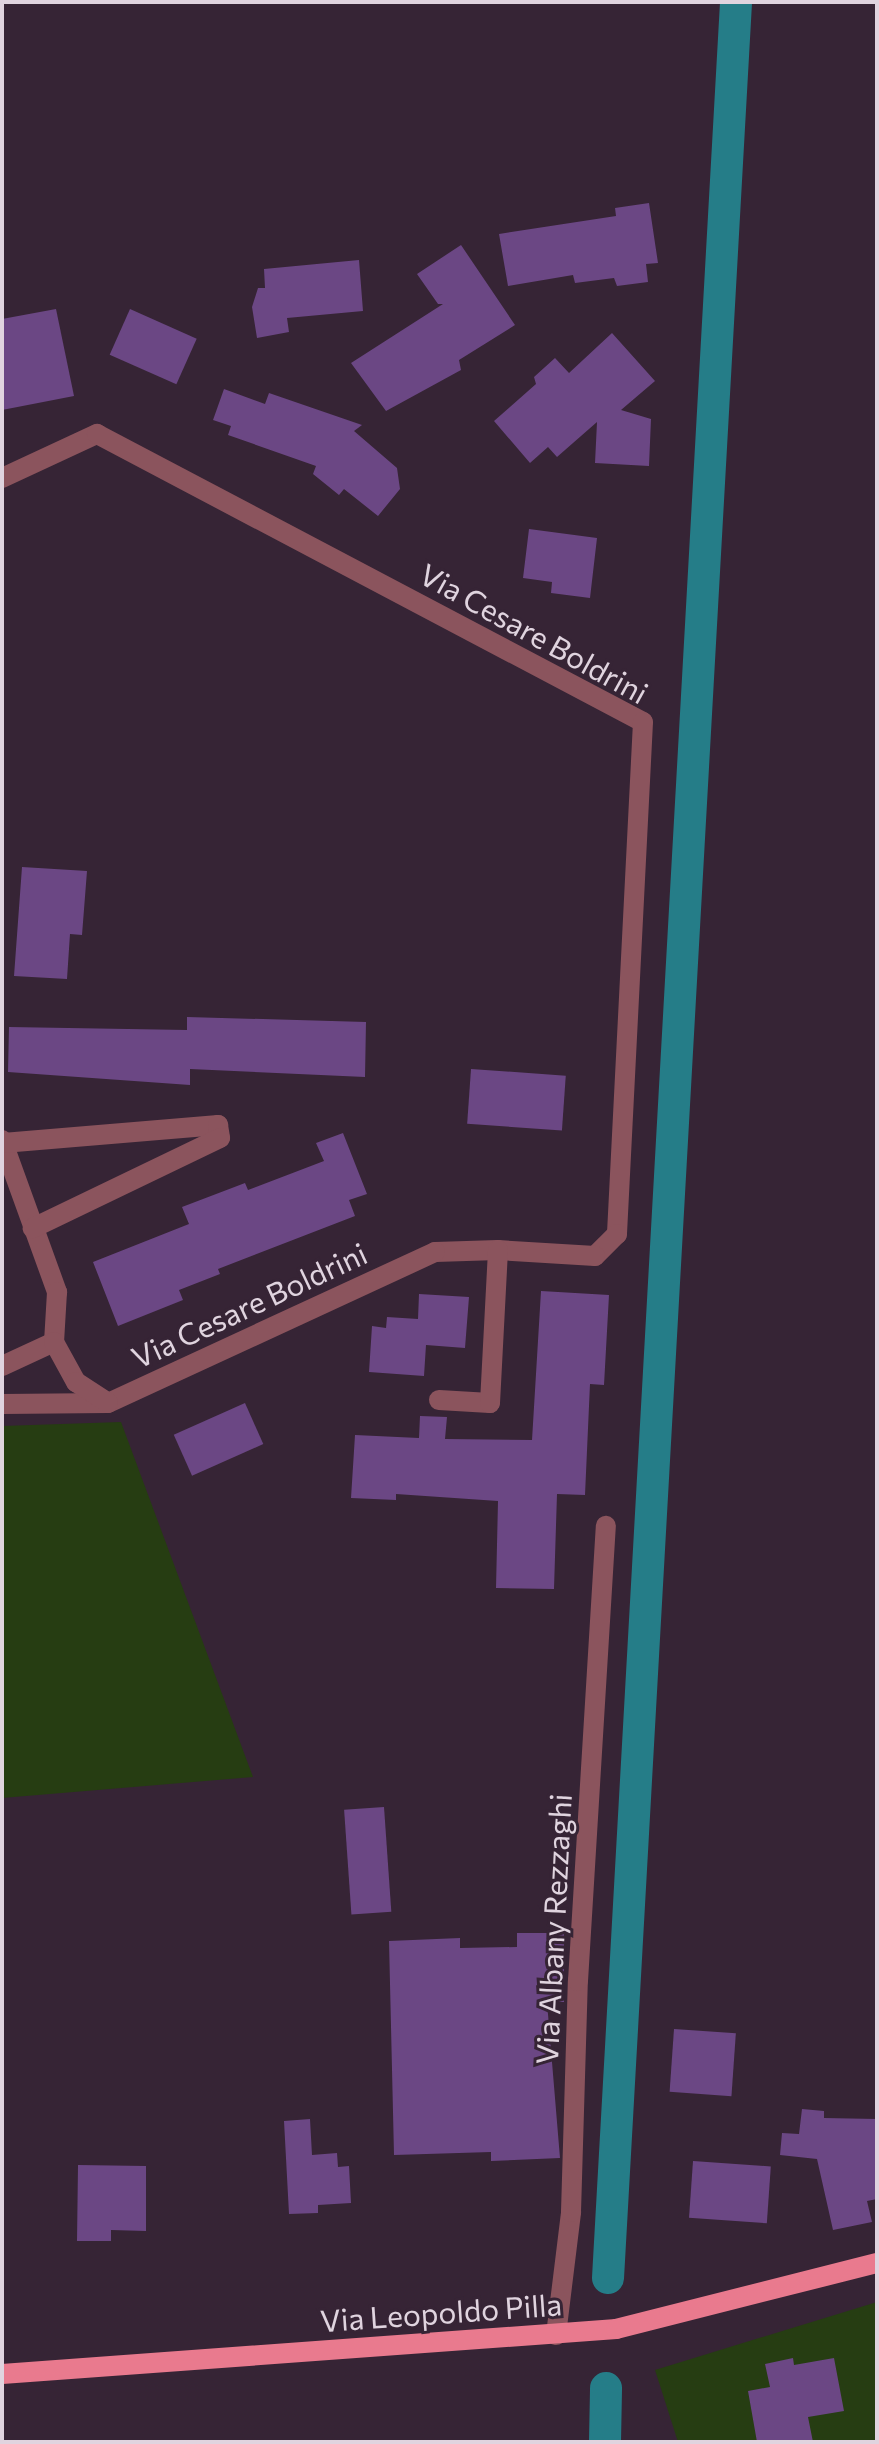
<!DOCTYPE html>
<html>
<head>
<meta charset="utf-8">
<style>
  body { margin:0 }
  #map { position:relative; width:879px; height:2444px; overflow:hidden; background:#362435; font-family:Commissioner,sans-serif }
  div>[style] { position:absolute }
  .green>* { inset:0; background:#263d12 }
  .canal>* { height:32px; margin:-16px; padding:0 16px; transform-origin:16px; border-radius:16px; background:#257d88 }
  .building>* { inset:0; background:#6b4784; transform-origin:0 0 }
  .minor>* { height:20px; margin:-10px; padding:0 10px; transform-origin:10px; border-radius:10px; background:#8b545d }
  .primary>* { height:20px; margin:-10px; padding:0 10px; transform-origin:10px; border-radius:10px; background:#e97a8e }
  span { translate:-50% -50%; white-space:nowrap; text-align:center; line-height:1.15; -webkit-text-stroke:6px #362435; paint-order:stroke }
  .street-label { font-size:30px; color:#e0d4df }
  .frame { position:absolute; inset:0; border:4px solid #e0d4df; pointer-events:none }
</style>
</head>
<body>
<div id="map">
  <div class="green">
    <i style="clip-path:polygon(121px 1422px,253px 1777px,2px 1798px,2px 1426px)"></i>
    <i style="clip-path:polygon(877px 2302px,877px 2442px,678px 2442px,655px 2370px)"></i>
  </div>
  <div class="canal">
    <i style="left:608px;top:2278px;width:2280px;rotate:-86.78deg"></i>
    <i style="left:605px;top:2442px;width:54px;rotate:-88.9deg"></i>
  </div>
  <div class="building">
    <i style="clip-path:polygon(649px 203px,658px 263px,646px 264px,648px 282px,617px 286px,614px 278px,575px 283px,573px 275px,508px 286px,499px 234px,616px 216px,615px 208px)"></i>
    <i style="clip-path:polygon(461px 245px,515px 325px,459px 360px,461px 370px,386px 411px,351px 363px,443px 304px,438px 304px,417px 274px)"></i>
    <i style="clip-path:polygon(359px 260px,363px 311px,287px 318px,289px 332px,257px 338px,252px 307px,258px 288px,265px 288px,264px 269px)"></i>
    <i style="clip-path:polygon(56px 309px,74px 396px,2px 410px,2px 319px)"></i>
    <i style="left:130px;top:309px;width:73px;height:50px;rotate:24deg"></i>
    <i style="clip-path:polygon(612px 333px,655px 381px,621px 410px,651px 419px,649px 466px,595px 463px,597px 422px,557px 457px,548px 447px,530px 463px,494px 421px,536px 384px,534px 377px,555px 358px,569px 373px)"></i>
    <i style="clip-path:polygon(224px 389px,265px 404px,269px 393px,362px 425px,354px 431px,397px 468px,400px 489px,378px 516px,344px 489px,339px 495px,313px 474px,316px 466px,228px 435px,231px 426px,213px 420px)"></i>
    <i style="clip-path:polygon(529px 529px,597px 538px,590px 598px,551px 593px,552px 582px,523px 578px)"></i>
    <i style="clip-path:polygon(22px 867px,87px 871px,82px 935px,70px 934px,67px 979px,14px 976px)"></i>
    <i style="clip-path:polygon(187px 1017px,366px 1022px,365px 1077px,190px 1069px,190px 1085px,8px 1072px,9px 1027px,187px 1030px)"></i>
    <i style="left:471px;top:1069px;width:95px;height:55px;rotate:4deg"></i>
    <i style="clip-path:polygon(343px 1133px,367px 1194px,349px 1200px,355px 1216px,218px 1269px,220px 1274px,179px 1290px,183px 1300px,118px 1326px,93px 1262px,189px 1224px,182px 1207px,245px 1183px,248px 1190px,324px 1161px,316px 1143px)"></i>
    <i style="clip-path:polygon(541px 1291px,609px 1295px,604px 1385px,590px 1384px,585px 1495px,557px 1494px,554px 1589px,496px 1588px,498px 1501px,396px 1494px,396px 1500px,351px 1498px,355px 1435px,419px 1438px,420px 1416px,447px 1417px,445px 1439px,532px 1440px)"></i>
    <i style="clip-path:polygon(419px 1294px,469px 1297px,465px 1348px,426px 1345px,424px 1376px,369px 1372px,372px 1326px,386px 1328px,387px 1317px,418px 1319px)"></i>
    <i style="left:245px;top:1403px;width:45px;height:78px;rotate:66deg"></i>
    <i style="left:384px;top:1807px;width:105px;height:40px;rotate:86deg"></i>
    <i style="clip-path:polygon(517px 1933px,564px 1933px,564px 2002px,547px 2002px,560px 2158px,491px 2161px,491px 2152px,394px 2155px,389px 1941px,460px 1938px,460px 1948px,517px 1947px)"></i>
    <i style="left:674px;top:2029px;width:62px;height:63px;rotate:4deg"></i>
    <i style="clip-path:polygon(802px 2109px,824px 2111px,824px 2118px,877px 2119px,877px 2199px,867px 2201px,872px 2222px,833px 2230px,817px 2159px,780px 2155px,782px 2133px,799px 2134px)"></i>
    <i style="clip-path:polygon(310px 2119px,312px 2155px,337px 2153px,338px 2167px,349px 2166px,351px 2203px,318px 2205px,318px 2213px,289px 2214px,284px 2121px)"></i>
    <i style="left:693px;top:2161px;width:78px;height:57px;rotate:4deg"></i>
    <i style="clip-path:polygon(78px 2165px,146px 2166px,146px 2231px,111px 2230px,111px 2241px,77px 2241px)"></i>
    <i style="clip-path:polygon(793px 2358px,794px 2365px,834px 2358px,844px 2411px,808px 2417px,813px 2442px,757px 2442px,748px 2391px,770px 2387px,765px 2364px)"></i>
  </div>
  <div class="minor">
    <i style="left:2px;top:478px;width:105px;rotate:-24.9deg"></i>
    <i style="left:97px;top:434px;width:617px;rotate:27.81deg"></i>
    <i style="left:643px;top:722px;width:513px;rotate:92.91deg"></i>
    <i style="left:617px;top:1234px;width:31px;rotate:135deg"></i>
    <i style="left:595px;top:1256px;width:97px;rotate:-176.5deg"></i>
    <i style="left:498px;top:1250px;width:63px;rotate:178.2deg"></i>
    <i style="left:435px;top:1252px;width:360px;rotate:155.2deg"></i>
    <i style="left:108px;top:1403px;width:106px;rotate:179.5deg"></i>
    <i style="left:2px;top:1140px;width:162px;rotate:70.1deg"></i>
    <i style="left:57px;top:1292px;width:50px;rotate:93.4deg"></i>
    <i style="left:54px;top:1342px;width:57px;rotate:155.2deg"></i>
    <i style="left:3px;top:1143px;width:216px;rotate:-4.8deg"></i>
    <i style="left:218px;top:1125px;width:13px;rotate:81deg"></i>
    <i style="left:220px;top:1138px;width:208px;rotate:154.3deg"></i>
    <i style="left:54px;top:1342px;width:46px;rotate:61.2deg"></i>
    <i style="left:76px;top:1382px;width:38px;rotate:33deg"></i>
    <i style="left:439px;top:1400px;width:51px;rotate:3.4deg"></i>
    <i style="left:490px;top:1403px;width:153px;rotate:-87deg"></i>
    <i style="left:556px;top:2335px;width:124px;rotate:-83deg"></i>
    <i style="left:571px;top:2212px;width:231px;rotate:-88.3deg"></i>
    <i style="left:578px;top:1981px;width:456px;rotate:-86.5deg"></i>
  </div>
  <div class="primary">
    <i style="left:2px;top:2374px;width:616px;rotate:-4.19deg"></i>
    <i style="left:616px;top:2329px;width:269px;rotate:-14.2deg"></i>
  </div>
  <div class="street-label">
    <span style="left:534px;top:633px;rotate:29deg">Via Cesare Boldrini</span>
    <span style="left:249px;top:1305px;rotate:-25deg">Via Cesare Boldrini</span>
    <span style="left:553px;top:1929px;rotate:-87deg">Via Albany Rezzaghi</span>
    <span style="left:441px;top:2312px;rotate:-4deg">Via Leopoldo Pilla</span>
  </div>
  <div class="frame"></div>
</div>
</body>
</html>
